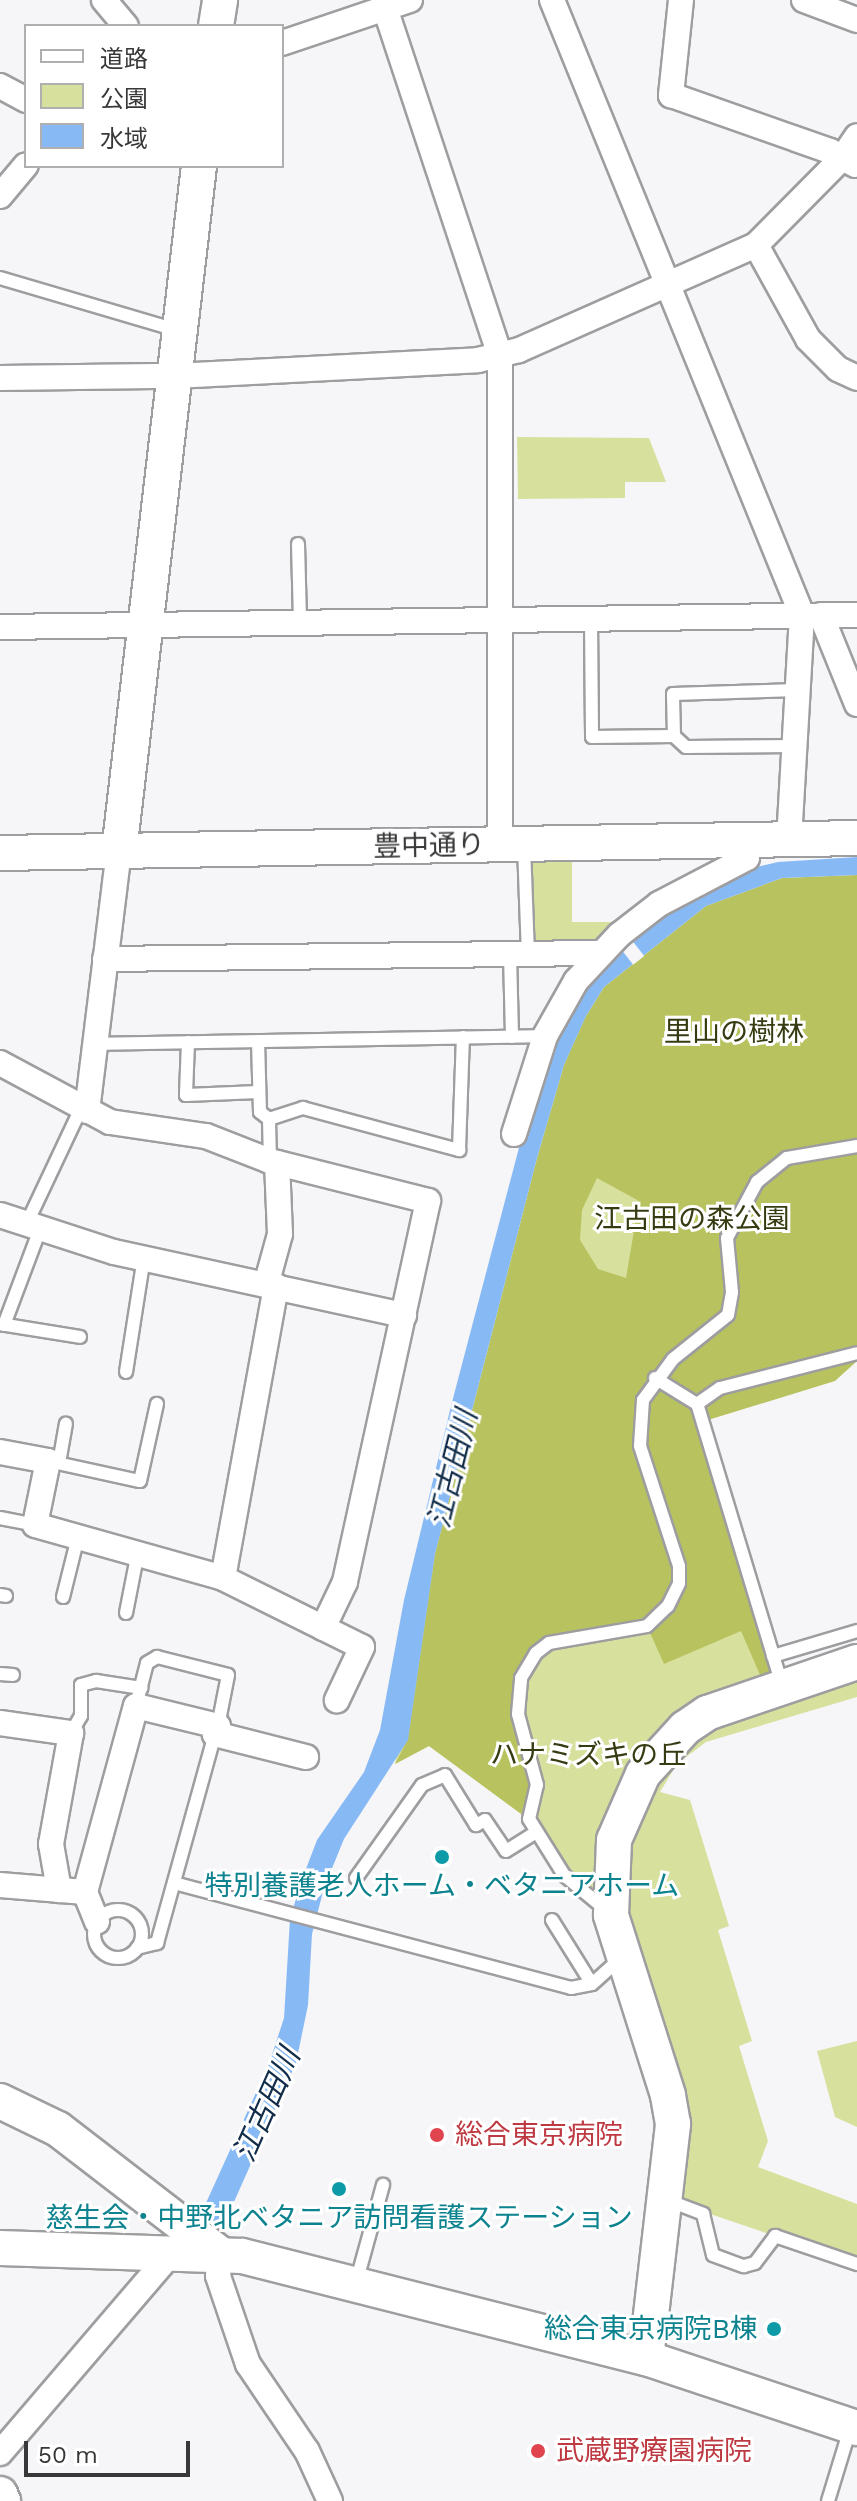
<!DOCTYPE html>
<html>
<head>
<meta charset="utf-8">
<style>
  body { margin:0 }
  #map { position:relative; width:857px; height:2501px; overflow:hidden; background:#f6f6f8; font-family:"Work Sans","Noto Sans JP",sans-serif }
  div>[style] { position:absolute }
  .green>* { inset:0; background:#d8e09e }
  .forest>* { inset:0; background:#b8c25e }
  .water>* { inset:0; background:#87baf5 }
  .pier>* { inset:0; background:#f6f6f8; transform-origin:0 0 }
  .roads { filter:drop-shadow(2px 0 #9e9d9f) drop-shadow(-2px 0 #9e9d9f) drop-shadow(0 2px #9e9d9f) drop-shadow(0 -2px #9e9d9f) }
  .lane>* { height:12px; margin:-6px; padding:0 6px; transform-origin:6px; border-radius:6px; background:#fff }
  .lane>.ring { margin:-6px; padding:0; box-sizing:content-box; background:none; border:12px solid #fff; border-radius:50% }
  .street>* { height:24px; margin:-12px; padding:0 12px; transform-origin:12px; border-radius:12px; background:#fff }
  .secondary>* { height:34px; margin:-17px; padding:0 17px; transform-origin:17px; border-radius:17px; background:#fff }
  .dots>* { width:22px; height:22px; translate:-50% -50%; box-sizing:border-box; border:4px solid #fff; border-radius:50% }
  span { translate:-50% -50%; white-space:nowrap; text-align:center; line-height:1.15; -webkit-text-stroke:6px #fff; paint-order:stroke }
  .street-label { font-size:28px; color:#383839 }
  .park-label { font-size:28px; color:#373b11 }
  .culture-label { font-size:28px; color:#0d838f }
  .right { translate:-100% -50%; text-align:right }
  .health-label { font-size:28px; color:#be3a42 }
  .left { translate:0 -50%; text-align:left }
  .water-label { font-size:30px; color:#122d49; font-style:italic }
  .legend { position:absolute; left:24px; top:24px; width:260px; height:144px; box-sizing:border-box; background:#fff; border:2px solid #afafb0; margin:0; padding:10px 14px; list-style:none; font-size:24px; color:#383839 }
  .legend li { display:flex; align-items:center; gap:16px; height:40px }
  .legend b { width:40px; border:2px solid #afafb0 }
  .scale { position:absolute; left:24px; top:2441px; width:166px; height:36px; box-sizing:border-box; border:4px solid #383839; border-top:0; padding-left:10px; font-size:24px; line-height:28px; white-space:nowrap; color:#383839; -webkit-text-stroke:6px #fff; paint-order:stroke }
</style>
</head>
<body>
<div id="map">
  <div class="green">
    <i style="clip-path:polygon(517px 437px,649px 438px,666px 482px,625px 482px,625px 498px,518px 499px)"></i>
    <i style="clip-path:polygon(572px 859px,572px 922px,614px 922px,596px 942px,535px 943px,531px 860px)"></i>
    <i style="clip-path:polygon(857px 875px,857px 1361px,697px 1404px,782px 1684px,857px 1662px,857px 1697px,706px 1742px,677px 1764px,660px 1792px,690px 1800px,729px 1926px,718px 1930px,752px 2041px,739px 2046px,768px 2141px,758px 2167px,857px 2204px,857px 2264px,666px 2199px,671px 2161px,611px 1915px,564px 1875px,528px 1819px,429px 1746px,395px 1764px,435px 1554px,564px 1065px,586px 1016px)"></i>
    <i style="clip-path:polygon(857px 2041px,857px 2127px,835px 2117px,817px 2051px)"></i>
  </div>
  <div class="forest">
    <i style="clip-path:polygon(evenodd,857px 875px,857px 1361px,835px 1381px,708px 1420px,705px 1410px,782px 1685px,767px 1691px,741px 1631px,664px 1664px,647px 1626px,577px 1639px,536px 1653px,517px 1695px,534px 1764px,528px 1819px,429px 1746px,395px 1764px,408px 1739px,435px 1554px,537px 1158px,564px 1065px,586px 1016px,604px 987px,706px 906px,782px 878px,857px 875px,597px 1178px,639px 1201px,626px 1278px,598px 1269px,580px 1240px,582px 1210px,597px 1178px)"></i>
  </div>
  <div class="water">
    <i style="clip-path:polygon(857px 857px,857px 875px,782px 878px,706px 906px,604px 987px,586px 1016px,564px 1065px,537px 1158px,435px 1554px,408px 1740px,344px 1839px,324px 1888px,312px 1934px,308px 2005px,296px 2063px,221px 2231px,201px 2214px,269px 2064px,284px 2018px,290px 1919px,301px 1882px,317px 1840px,364px 1772px,380px 1730px,404px 1600px,451px 1406px,531px 1102px,565px 1008px,636px 931px,739px 871px,778px 862px)"></i>
  </div>
  <div class="pier">
    <i style="left:627px;top:934px;width:28px;height:14px;rotate:52deg"></i>
  </div>
  <div class="roads">
    <div class="lane">
      <i style="left:0;top:278px;width:184px;rotate:16.4deg"></i>
      <i style="left:298px;top:544px;width:78px;rotate:88.5deg"></i>
      <i style="left:591px;top:619px;width:118px;rotate:89.5deg"></i>
      <i style="left:592px;top:737px;width:82px;rotate:-0.7deg"></i>
      <i style="left:674px;top:736px;width:16px;rotate:43deg"></i>
      <i style="left:686px;top:747px;width:108px;rotate:-0.5deg"></i>
      <i style="left:674px;top:736px;width:42px;rotate:-91.4deg"></i>
      <i style="left:673px;top:694px;width:124px;rotate:-1.8deg"></i>
      <i style="left:524px;top:846px;width:108px;rotate:87.9deg"></i>
      <i style="left:510px;top:954px;width:83px;rotate:88.6deg"></i>
      <i style="left:258px;top:1041px;width:71px;rotate:88.4deg"></i>
      <i style="left:260px;top:1112px;width:11px;rotate:38deg"></i>
      <i style="left:188px;top:1042px;width:53px;rotate:92.2deg"></i>
      <i style="left:186px;top:1095px;width:72px;rotate:-2.4deg"></i>
      <i style="left:95px;top:1044px;width:450px;rotate:-1deg"></i>
      <i style="left:270px;top:1161px;width:42px;rotate:-91.4deg"></i>
      <i style="left:269px;top:1119px;width:36px;rotate:-18deg"></i>
      <i style="left:303px;top:1108px;width:162px;rotate:15.1deg"></i>
      <i style="left:459px;top:1150px;width:113px;rotate:-88deg"></i>
      <i style="left:27px;top:1223px;width:127px;rotate:-64.8deg"></i>
      <i style="left:0;top:1324px;width:81px;rotate:9.2deg"></i>
      <i style="left:4px;top:1325px;width:103px;rotate:-69.4deg"></i>
      <i style="left:126px;top:1372px;width:116px;rotate:-81.1deg"></i>
      <i style="left:655px;top:1378px;width:49px;rotate:31.8deg"></i>
      <i style="left:48px;top:1461px;width:94px;rotate:12.3deg"></i>
      <i style="left:140px;top:1481px;width:79px;rotate:-77.6deg"></i>
      <i style="left:59px;top:1463px;width:40px;rotate:-80deg"></i>
      <i style="left:0;top:1518px;width:36px;rotate:11deg"></i>
      <i style="left:0;top:1595px;width:6px;rotate:9deg"></i>
      <i style="left:63px;top:1597px;width:62px;rotate:-76deg"></i>
      <i style="left:126px;top:1613px;width:62px;rotate:-78.9deg"></i>
      <i style="left:773px;top:1656px;width:88px;rotate:-16.6deg"></i>
      <i style="left:0;top:1674px;width:13px;rotate:4deg"></i>
      <i style="left:782px;top:1685px;width:294px;rotate:-106.8deg"></i>
      <i style="left:697px;top:1404px;width:28px;rotate:-35deg"></i>
      <i style="left:720px;top:1388px;width:141px;rotate:-14.3deg"></i>
      <i style="left:136px;top:1706px;width:44px;rotate:-75.7deg"></i>
      <i style="left:147px;top:1663px;width:12px;rotate:-31deg"></i>
      <i style="left:157px;top:1657px;width:73px;rotate:14.2deg"></i>
      <i style="left:228px;top:1675px;width:52px;rotate:101.1deg"></i>
      <i style="left:71px;top:1733px;width:20px;rotate:-60deg"></i>
      <i style="left:81px;top:1716px;width:31px;rotate:-90deg"></i>
      <i style="left:81px;top:1685px;width:16px;rotate:-15deg"></i>
      <i style="left:96px;top:1681px;width:46px;rotate:8.8deg"></i>
      <i style="left:356px;top:1878px;width:114px;rotate:-54.6deg"></i>
      <i style="left:422px;top:1785px;width:25px;rotate:-23deg"></i>
      <i style="left:445px;top:1775px;width:59px;rotate:58.2deg"></i>
      <i style="left:476px;top:1825px;width:10px;rotate:-29deg"></i>
      <i style="left:485px;top:1820px;width:37px;rotate:56deg"></i>
      <i style="left:506px;top:1851px;width:36px;rotate:-32deg"></i>
      <i style="left:174px;top:1883px;width:411px;rotate:14.8deg"></i>
      <i style="left:571px;top:1988px;width:21px;rotate:-11deg"></i>
      <i style="left:592px;top:1984px;width:39px;rotate:-42deg"></i>
      <i style="left:606px;top:1910px;width:55px;rotate:-140.2deg"></i>
      <i style="left:564px;top:1875px;width:66px;rotate:-122deg"></i>
      <i style="left:529px;top:1819px;width:35px;rotate:-77deg"></i>
      <i style="left:537px;top:1785px;width:73px;rotate:-105deg"></i>
      <i style="left:518px;top:1714px;width:36px;rotate:-85deg"></i>
      <i style="left:521px;top:1678px;width:29px;rotate:-59deg"></i>
      <i style="left:536px;top:1653px;width:16px;rotate:-38deg"></i>
      <i style="left:549px;top:1643px;width:99px;rotate:-9.8deg"></i>
      <i style="left:647px;top:1626px;width:29px;rotate:-44deg"></i>
      <i style="left:668px;top:1606px;width:25px;rotate:-64deg"></i>
      <i style="left:679px;top:1583px;width:17px;rotate:-90deg"></i>
      <i style="left:679px;top:1566px;width:126px;rotate:-108deg"></i>
      <i style="left:640px;top:1446px;width:46px;rotate:-86.3deg"></i>
      <i style="left:643px;top:1400px;width:51px;rotate:-53.8deg"></i>
      <i style="left:673px;top:1359px;width:70px;rotate:-38.7deg"></i>
      <i style="left:728px;top:1315px;width:23px;rotate:-80deg"></i>
      <i style="left:732px;top:1292px;width:54px;rotate:-95.3deg"></i>
      <i style="left:727px;top:1238px;width:64px;rotate:-61.8deg"></i>
      <i style="left:757px;top:1182px;width:38px;rotate:-39deg"></i>
      <i style="left:787px;top:1158px;width:71px;rotate:-9.7deg"></i>
      <i class="ring" style="left:94px;top:1910px;width:36px;height:36px"></i>
      <i style="left:552px;top:1920px;width:75px;rotate:58deg"></i>
      <i style="left:137px;top:1948px;width:21px;rotate:-14deg"></i>
      <i style="left:157px;top:1943px;width:217px;rotate:-74.5deg"></i>
      <i style="left:667px;top:2200px;width:39px;rotate:21deg"></i>
      <i style="left:703px;top:2214px;width:42px;rotate:76.3deg"></i>
      <i style="left:713px;top:2255px;width:33px;rotate:20deg"></i>
      <i style="left:744px;top:2266px;width:11px;rotate:-15deg"></i>
      <i style="left:755px;top:2263px;width:34px;rotate:-53deg"></i>
      <i style="left:775px;top:2236px;width:87px;rotate:18.9deg"></i>
      <i style="left:356px;top:2283px;width:102px;rotate:-74.6deg"></i>
      <i style="left:828px;top:2501px;width:75px;rotate:-73deg"></i>
    </div>
    <div class="street">
      <i style="left:104px;top:0;width:34px;rotate:50deg"></i>
      <i style="left:552px;top:0;width:664px;rotate:67.88deg"></i>
      <i style="left:802px;top:615px;width:225px;rotate:93.3deg"></i>
      <i style="left:681px;top:0;width:96px;rotate:96deg"></i>
      <i style="left:671px;top:95px;width:169px;rotate:19.4deg"></i>
      <i style="left:830px;top:151px;width:29px;rotate:29deg"></i>
      <i style="left:804px;top:0;width:57px;rotate:20.7deg"></i>
      <i style="left:385px;top:8px;width:367px;rotate:71.7deg"></i>
      <i style="left:500px;top:356px;width:488px;rotate:90deg"></i>
      <i style="left:282px;top:43px;width:135px;rotate:-18.6deg"></i>
      <i style="left:0;top:86px;width:30px;rotate:28deg"></i>
      <i style="left:0;top:196px;width:40px;rotate:-50deg"></i>
      <i style="left:756px;top:245px;width:107px;rotate:61deg"></i>
      <i style="left:808px;top:339px;width:42px;rotate:45deg"></i>
      <i style="left:838px;top:369px;width:21px;rotate:25deg"></i>
      <i style="left:0;top:378px;width:175px;rotate:-0.7deg"></i>
      <i style="left:175px;top:376px;width:303px;rotate:-3deg"></i>
      <i style="left:478px;top:360px;width:42px;rotate:-13.7deg"></i>
      <i style="left:519px;top:350px;width:259px;rotate:-23.9deg"></i>
      <i style="left:756px;top:245px;width:124px;rotate:-45.3deg"></i>
      <i style="left:843px;top:157px;width:25px;rotate:-56deg"></i>
      <i style="left:821px;top:615px;width:96px;rotate:68deg"></i>
      <i style="left:0;top:627px;width:857px;rotate:-0.8deg"></i>
      <i style="left:105px;top:959px;width:496px;rotate:-0.7deg"></i>
      <i style="left:0;top:1063px;width:125px;rotate:28.2deg"></i>
      <i style="left:110px;top:1122px;width:97px;rotate:8.3deg"></i>
      <i style="left:206px;top:1136px;width:69px;rotate:21.3deg"></i>
      <i style="left:270px;top:1161px;width:163px;rotate:14.2deg"></i>
      <i style="left:428px;top:1201px;width:390px;rotate:102.3deg"></i>
      <i style="left:345px;top:1582px;width:51px;rotate:115.6deg"></i>
      <i style="left:87px;top:1111px;width:261px;rotate:-83deg"></i>
      <i style="left:514px;top:1134px;width:103px;rotate:-72.4deg"></i>
      <i style="left:545px;top:1036px;width:63px;rotate:-60.6deg"></i>
      <i style="left:576px;top:981px;width:63px;rotate:-46.9deg"></i>
      <i style="left:619px;top:935px;width:51px;rotate:-37.8deg"></i>
      <i style="left:659px;top:904px;width:99px;rotate:-27.6deg"></i>
      <i style="left:747px;top:858px;width:17px;rotate:-93deg"></i>
      <i style="left:0;top:1215px;width:120px;rotate:18deg"></i>
      <i style="left:114px;top:1252px;width:297px;rotate:12.3deg"></i>
      <i style="left:266px;top:1285px;width:53px;rotate:-74.6deg"></i>
      <i style="left:280px;top:1234px;width:71px;rotate:-92.4deg"></i>
      <i style="left:0;top:1452px;width:49px;rotate:10.6deg"></i>
      <i style="left:48px;top:1461px;width:65px;rotate:101.5deg"></i>
      <i style="left:35px;top:1525px;width:195px;rotate:15.7deg"></i>
      <i style="left:223px;top:1578px;width:155px;rotate:26.4deg"></i>
      <i style="left:362px;top:1647px;width:59px;rotate:115.3deg"></i>
      <i style="left:223px;top:1578px;width:297px;rotate:-79.7deg"></i>
      <i style="left:0;top:1723px;width:72px;rotate:8deg"></i>
      <i style="left:71px;top:1733px;width:113px;rotate:100.2deg"></i>
      <i style="left:51px;top:1844px;width:47px;rotate:80.1deg"></i>
      <i style="left:0;top:1885px;width:85px;rotate:4.7deg"></i>
      <i style="left:85px;top:1892px;width:32px;rotate:68deg"></i>
      <i style="left:85px;top:1892px;width:193px;rotate:-74.7deg"></i>
      <i style="left:136px;top:1706px;width:84px;rotate:13.7deg"></i>
      <i style="left:218px;top:1726px;width:9px;rotate:111deg"></i>
      <i style="left:215px;top:1734px;width:94px;rotate:14.2deg"></i>
      <i style="left:219px;top:2253px;width:23px;rotate:92deg"></i>
      <i style="left:218px;top:2276px;width:93px;rotate:71.2deg"></i>
      <i style="left:248px;top:2364px;width:105px;rotate:55.9deg"></i>
      <i style="left:307px;top:2451px;width:55px;rotate:65.3deg"></i>
      <i style="left:0;top:2453px;width:266px;rotate:-49.4deg"></i>
    </div>
    <div class="secondary">
      <i style="left:216px;top:26px;width:26px;rotate:-81deg"></i>
      <i style="left:119px;top:852px;width:691px;rotate:-83.35deg"></i>
      <i style="left:0;top:853px;width:857px;rotate:-1deg"></i>
      <i style="left:0;top:2101px;width:64px;rotate:25.8deg"></i>
      <i style="left:58px;top:2129px;width:203px;rotate:37.6deg"></i>
      <i style="left:0;top:2248px;width:242px;rotate:1.9deg"></i>
      <i style="left:242px;top:2256px;width:417px;rotate:14.2deg"></i>
      <i style="left:646px;top:2358px;width:222px;rotate:18.4deg"></i>
      <i style="left:646px;top:2358px;width:236px;rotate:-83.4deg"></i>
      <i style="left:673px;top:2124px;width:29px;rotate:-100deg"></i>
      <i style="left:668px;top:2095px;width:189px;rotate:-107.6deg"></i>
      <i style="left:611px;top:1915px;width:75px;rotate:-87.7deg"></i>
      <i style="left:614px;top:1840px;width:72px;rotate:-66.3deg"></i>
      <i style="left:643px;top:1774px;width:62px;rotate:-47.6deg"></i>
      <i style="left:685px;top:1728px;width:27px;rotate:-34deg"></i>
      <i style="left:707px;top:1713px;width:158px;rotate:-18.8deg"></i>
      <i style="left:0;top:2494px;width:8px;rotate:67deg"></i>
    </div>
  </div>
  <div class="dots">
    <i style="left:442px;top:1857px;background:#0f9aa8"></i>
    <i style="left:437px;top:2135px;background:#e0444e"></i>
    <i style="left:339px;top:2189px;background:#0f9aa8"></i>
    <i style="left:774px;top:2329px;background:#0f9aa8"></i>
    <i style="left:538px;top:2451px;background:#e0444e"></i>
  </div>
  <div class="street-label">
    <span style="left:429px;top:846px;rotate:-1deg">豊中通り</span>
  </div>
  <div class="park-label">
    <span style="left:734px;top:1032px">里山の樹林</span>
    <span style="left:692px;top:1219px">江古田の森公園</span>
    <span style="left:588px;top:1755px">ハナミズキの丘</span>
  </div>
  <div class="culture-label">
    <span style="left:442px;top:1886px">特別養護老人ホーム・ベタニアホーム</span>
    <span style="left:339px;top:2218px">慈生会・中野北ベタニア訪問看護ステーション</span>
    <span class="right" style="left:758px;top:2329px">総合東京病院B棟</span>
  </div>
  <div class="health-label">
    <span class="left" style="left:455px;top:2135px">総合東京病院</span>
    <span class="left" style="left:556px;top:2451px">武蔵野療園病院</span>
  </div>
  <div class="water-label">
    <span style="left:453px;top:1469px;rotate:-76deg">江古田川</span>
    <span style="left:267px;top:2105px;rotate:-66deg">江古田川</span>
  </div>
  <ul class="legend">
  <li><b style="height:10px;background:#fff"></b>道路</li>
  <li><b style="height:22px;background:#d8e09e"></b>公園</li>
  <li><b style="height:22px;background:#87baf5"></b>水域</li>
  </ul>
  <div class="scale">50 m</div>
</div>
</body>
</html>
